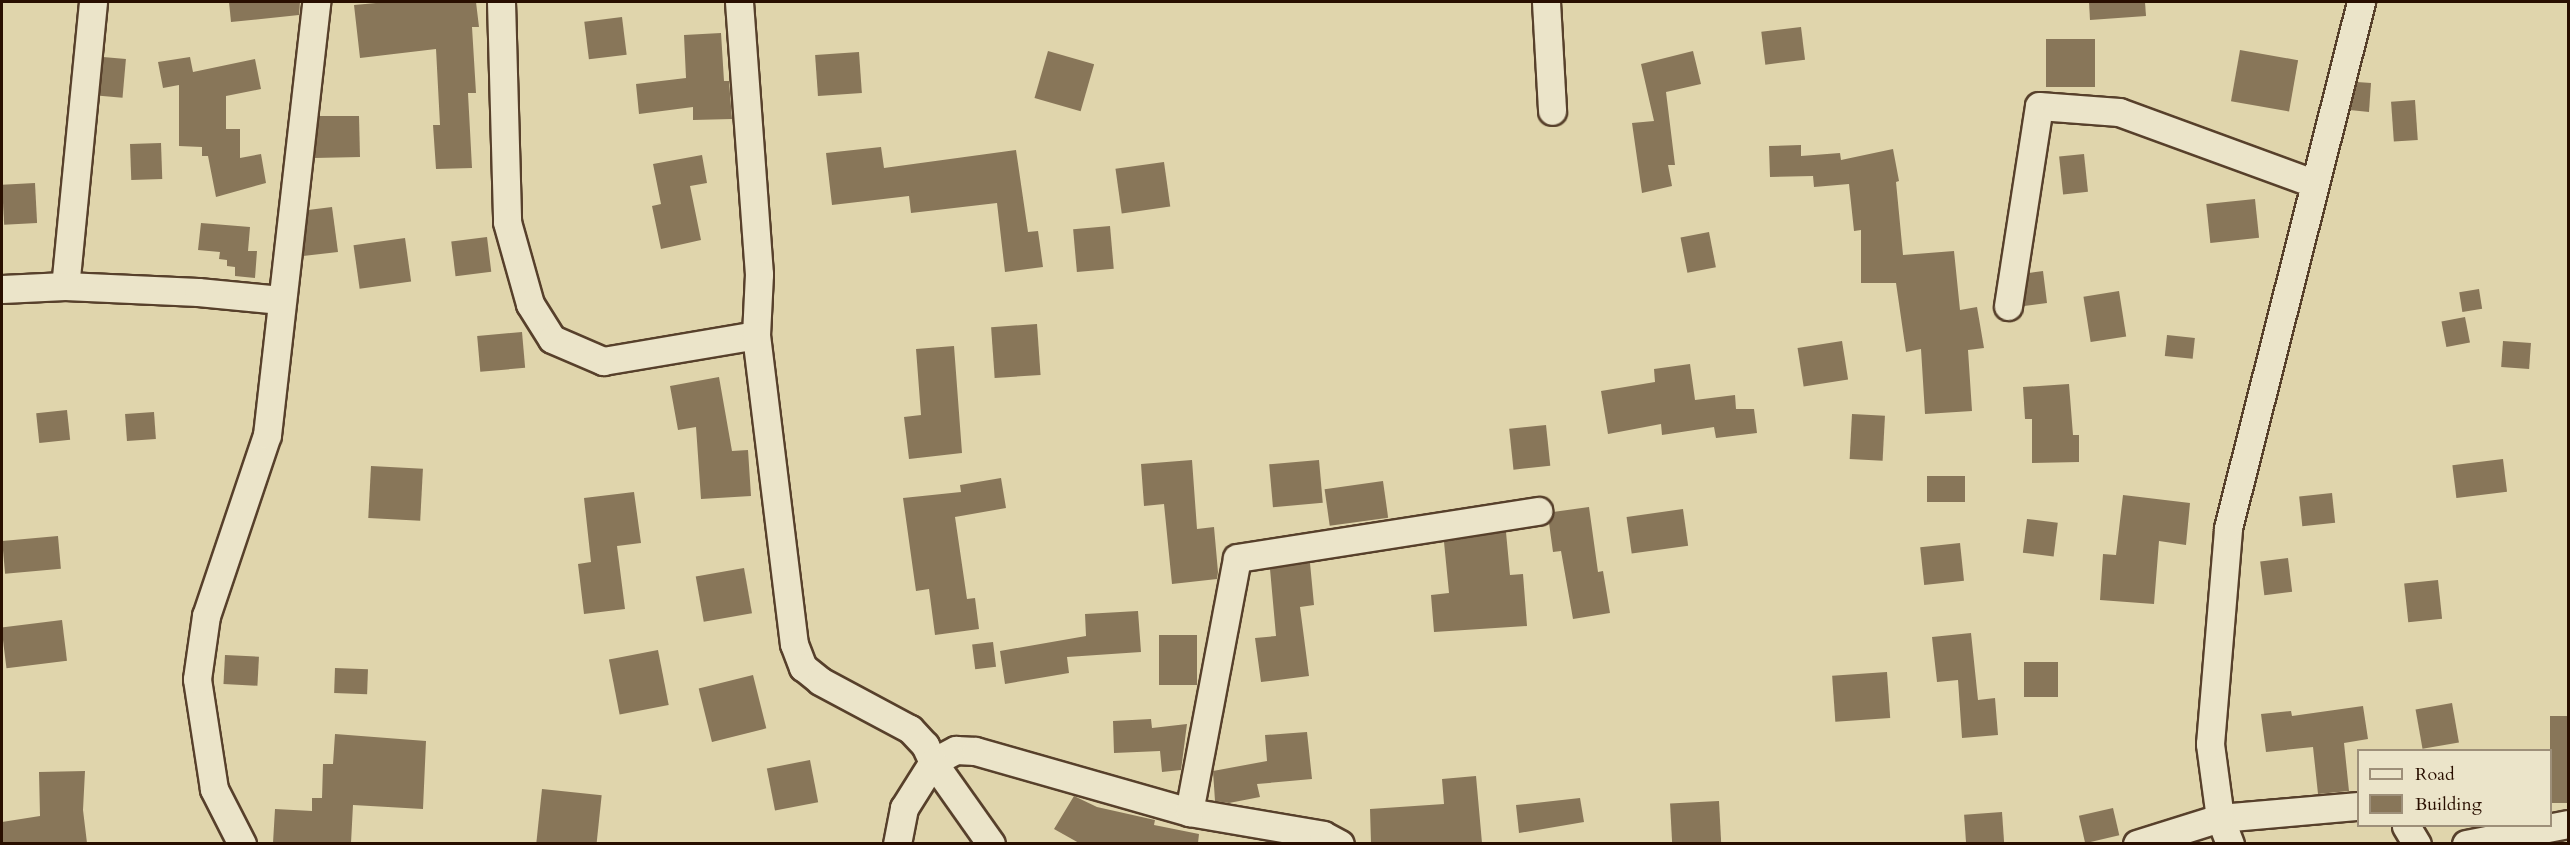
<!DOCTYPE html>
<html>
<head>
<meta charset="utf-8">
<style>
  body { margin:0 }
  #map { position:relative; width:2570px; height:845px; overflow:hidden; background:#e0d5ac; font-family:Cardo,serif }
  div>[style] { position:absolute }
  .building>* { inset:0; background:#887659; transform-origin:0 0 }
  .roads { filter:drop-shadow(2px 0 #57402b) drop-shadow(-2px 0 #57402b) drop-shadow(0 2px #57402b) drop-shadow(0 -2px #57402b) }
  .minor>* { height:27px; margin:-13.5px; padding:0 13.5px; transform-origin:13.5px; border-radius:13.5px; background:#ebe4c9 }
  span { translate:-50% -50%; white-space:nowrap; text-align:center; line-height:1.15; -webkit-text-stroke:6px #ebe4c9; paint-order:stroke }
  .frame { position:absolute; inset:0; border:3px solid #290f00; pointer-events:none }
  .legend { position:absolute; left:2357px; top:749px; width:195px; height:78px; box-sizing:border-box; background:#ebe4c9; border:2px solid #9d8f79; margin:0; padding:8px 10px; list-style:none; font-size:18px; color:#290f00 }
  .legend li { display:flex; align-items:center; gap:12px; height:30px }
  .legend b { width:30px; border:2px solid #9d8f79 }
</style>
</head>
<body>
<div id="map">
  <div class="building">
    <i style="clip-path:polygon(229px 2px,300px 2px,299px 15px,231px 22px)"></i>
    <i style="clip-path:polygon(387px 2px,476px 2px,479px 27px,472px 27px,476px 93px,468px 93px,472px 168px,436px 169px,433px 125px,440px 125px,436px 49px,360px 58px,354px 5px)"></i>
    <i style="clip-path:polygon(2089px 2px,2145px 2px,2146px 16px,2090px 20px)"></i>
    <i style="left:622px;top:17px;width:38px;height:38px;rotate:83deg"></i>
    <i style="left:1801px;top:27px;width:33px;height:40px;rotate:83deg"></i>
    <i style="clip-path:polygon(721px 33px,724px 81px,729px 81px,732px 119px,693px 120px,693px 107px,639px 114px,636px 84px,686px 78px,684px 35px)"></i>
    <i style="left:2046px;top:39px;width:49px;height:48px"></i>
    <i style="left:2240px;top:50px;width:59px;height:52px;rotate:10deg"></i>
    <i style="left:1048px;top:51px;width:48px;height:49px;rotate:16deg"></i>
    <i style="clip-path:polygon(1693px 51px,1701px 84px,1666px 92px,1675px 165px,1668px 165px,1672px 186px,1642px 193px,1632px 123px,1654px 121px,1641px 64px)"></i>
    <i style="left:859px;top:52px;width:41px;height:44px;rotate:86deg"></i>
    <i style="left:103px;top:57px;width:23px;height:39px;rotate:5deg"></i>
    <i style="clip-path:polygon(190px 57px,193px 72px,255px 59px,261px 89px,226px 96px,226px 129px,240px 129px,240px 158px,261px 154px,266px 183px,216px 197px,208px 156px,202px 156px,202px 147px,179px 146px,179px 85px,163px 88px,158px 62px)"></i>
    <i style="clip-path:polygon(2357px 82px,2371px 83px,2369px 112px,2350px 110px)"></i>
    <i style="left:2415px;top:100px;width:40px;height:24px;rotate:86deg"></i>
    <i style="clip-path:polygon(319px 116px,359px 116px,360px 157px,314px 158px)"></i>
    <i style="left:161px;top:143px;width:36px;height:31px;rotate:88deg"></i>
    <i style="clip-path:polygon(1801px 145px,1801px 156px,1840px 153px,1841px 160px,1893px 149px,1899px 181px,1896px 182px,1903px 255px,1954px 251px,1960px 310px,1977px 307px,1984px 348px,1968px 350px,1972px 411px,1925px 414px,1921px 349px,1906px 352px,1896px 283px,1861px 283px,1861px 230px,1854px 231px,1849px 184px,1814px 187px,1813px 176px,1770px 177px,1769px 146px)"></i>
    <i style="clip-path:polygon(881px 147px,884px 168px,1016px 150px,1028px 232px,1038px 231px,1043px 267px,1005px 272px,997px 203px,911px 213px,909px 196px,832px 205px,826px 153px)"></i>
    <i style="left:2084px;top:154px;width:38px;height:25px;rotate:84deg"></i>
    <i style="clip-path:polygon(702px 155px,707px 183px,690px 186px,701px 240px,661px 249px,652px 206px,661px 204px,653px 164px)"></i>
    <i style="left:1164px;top:162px;width:45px;height:49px;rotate:82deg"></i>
    <i style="left:35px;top:183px;width:40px;height:33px;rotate:87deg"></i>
    <i style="left:2255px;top:199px;width:39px;height:49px;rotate:84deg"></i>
    <i style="clip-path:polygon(332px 207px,338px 252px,303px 256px,308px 210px)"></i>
    <i style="clip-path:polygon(201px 223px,250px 227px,248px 251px,257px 251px,255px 278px,235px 276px,235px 267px,227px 266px,227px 260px,219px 259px,220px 252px,198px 250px)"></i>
    <i style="left:1110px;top:226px;width:43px;height:37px;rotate:85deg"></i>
    <i style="left:1709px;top:232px;width:36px;height:29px;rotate:79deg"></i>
    <i style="left:487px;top:237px;width:35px;height:36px;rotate:83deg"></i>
    <i style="left:405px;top:238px;width:44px;height:52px;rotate:82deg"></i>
    <i style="clip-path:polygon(2043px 271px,2047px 303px,2024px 306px,2029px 273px)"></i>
    <i style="left:2479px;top:289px;width:20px;height:20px;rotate:81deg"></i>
    <i style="left:2119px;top:291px;width:46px;height:36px;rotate:81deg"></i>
    <i style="left:2465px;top:317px;width:26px;height:24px;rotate:79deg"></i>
    <i style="left:1037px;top:324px;width:51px;height:46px;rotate:86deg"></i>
    <i style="left:522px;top:332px;width:36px;height:45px;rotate:85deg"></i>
    <i style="left:2167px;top:335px;width:28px;height:21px;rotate:6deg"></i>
    <i style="left:1842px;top:341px;width:39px;height:45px;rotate:81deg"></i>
    <i style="left:2503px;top:341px;width:28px;height:26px;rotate:4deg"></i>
    <i style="clip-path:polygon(954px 346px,962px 453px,909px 459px,904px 417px,921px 415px,916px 349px)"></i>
    <i style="clip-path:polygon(1690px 364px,1695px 400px,1735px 395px,1736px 409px,1754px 409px,1757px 433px,1716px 438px,1714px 427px,1662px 435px,1661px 424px,1608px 434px,1601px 391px,1655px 382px,1654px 369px)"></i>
    <i style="clip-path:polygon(719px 377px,732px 451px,748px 450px,751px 496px,701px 499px,696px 427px,678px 430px,670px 386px)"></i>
    <i style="clip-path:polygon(2069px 384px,2073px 435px,2079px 435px,2079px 462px,2032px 463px,2032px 419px,2025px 419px,2023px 387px)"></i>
    <i style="left:67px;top:410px;width:30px;height:31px;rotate:84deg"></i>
    <i style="left:154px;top:412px;width:27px;height:29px;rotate:86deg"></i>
    <i style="left:1852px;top:414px;width:33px;height:45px;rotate:3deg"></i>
    <i style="left:1546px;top:425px;width:41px;height:37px;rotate:84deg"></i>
    <i style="left:2503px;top:459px;width:33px;height:51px;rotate:83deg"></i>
    <i style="clip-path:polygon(1192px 460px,1197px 529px,1214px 527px,1218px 572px,1217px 579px,1172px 584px,1164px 504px,1144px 506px,1141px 464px)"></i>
    <i style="left:1319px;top:460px;width:43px;height:50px;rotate:85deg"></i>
    <i style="left:371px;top:466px;width:52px;height:52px;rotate:3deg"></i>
    <i style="left:1927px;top:476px;width:38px;height:26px"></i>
    <i style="clip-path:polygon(1001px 478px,1006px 508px,955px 517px,967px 599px,975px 598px,979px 629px,935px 635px,929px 589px,916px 591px,903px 498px,961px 492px,960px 485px)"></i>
    <i style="left:1383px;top:481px;width:37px;height:59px;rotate:82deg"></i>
    <i style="clip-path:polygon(634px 492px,641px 543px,617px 546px,625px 609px,584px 614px,578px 564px,591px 562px,584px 498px)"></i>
    <i style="left:2332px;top:493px;width:30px;height:33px;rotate:84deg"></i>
    <i style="clip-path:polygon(2123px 495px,2190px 503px,2186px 545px,2159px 541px,2154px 604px,2100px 600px,2103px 554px,2116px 555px)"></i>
    <i style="clip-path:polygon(1589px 507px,1598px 572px,1603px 571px,1610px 613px,1573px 619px,1561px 551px,1553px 552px,1549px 523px,1553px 512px)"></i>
    <i style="left:1683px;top:509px;width:37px;height:57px;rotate:82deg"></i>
    <i style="left:2027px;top:519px;width:31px;height:34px;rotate:7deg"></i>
    <i style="clip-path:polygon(1506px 532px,1510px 575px,1523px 574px,1527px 626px,1434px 632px,1431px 595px,1449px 593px,1444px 542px)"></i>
    <i style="left:58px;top:536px;width:33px;height:56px;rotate:85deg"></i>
    <i style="left:1960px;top:543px;width:38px;height:40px;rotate:84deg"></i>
    <i style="left:2288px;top:558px;width:34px;height:28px;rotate:83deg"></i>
    <i style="clip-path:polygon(1310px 563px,1314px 605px,1300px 607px,1309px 676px,1261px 682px,1255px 638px,1276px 636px,1270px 569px)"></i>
    <i style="left:744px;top:568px;width:46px;height:49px;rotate:80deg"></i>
    <i style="left:2438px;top:580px;width:39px;height:34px;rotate:84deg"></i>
    <i style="clip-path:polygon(1138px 611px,1141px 652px,1067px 657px,1069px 673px,1005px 684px,1000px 651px,1086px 636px,1085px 614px)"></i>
    <i style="left:62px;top:620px;width:41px;height:61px;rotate:83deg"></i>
    <i style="clip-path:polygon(1971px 633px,1978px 700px,1995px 698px,1998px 735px,1962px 738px,1958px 680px,1937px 682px,1932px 637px)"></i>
    <i style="left:1197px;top:635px;width:50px;height:38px;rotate:90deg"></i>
    <i style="left:993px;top:642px;width:25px;height:21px;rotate:83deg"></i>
    <i style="left:658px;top:650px;width:56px;height:50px;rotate:79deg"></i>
    <i style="left:225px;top:655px;width:34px;height:29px;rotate:3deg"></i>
    <i style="left:2058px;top:662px;width:35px;height:34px;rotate:90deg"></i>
    <i style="left:335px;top:668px;width:33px;height:25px;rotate:2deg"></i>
    <i style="left:1887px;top:672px;width:46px;height:55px;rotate:86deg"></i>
    <i style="left:753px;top:675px;width:55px;height:56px;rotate:76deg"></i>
    <i style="left:2452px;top:703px;width:40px;height:37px;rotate:80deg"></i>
    <i style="clip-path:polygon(2363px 706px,2368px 739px,2344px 743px,2349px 791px,2318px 794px,2313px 747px,2266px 752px,2261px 714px,2291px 711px,2292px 716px)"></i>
    <i style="left:2568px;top:716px;width:87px;height:18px;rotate:90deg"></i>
    <i style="clip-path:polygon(1151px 719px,1152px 728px,1187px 724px,1181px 770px,1162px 772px,1160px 751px,1114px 753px,1113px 721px)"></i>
    <i style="clip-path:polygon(1307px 732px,1312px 779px,1257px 784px,1260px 797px,1229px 803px,1215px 801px,1213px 771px,1267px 761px,1265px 735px)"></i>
    <i style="clip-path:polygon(335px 734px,426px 741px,423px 809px,353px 805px,351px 843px,273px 843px,275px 809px,312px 811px,312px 798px,322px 798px,323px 764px,333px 764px)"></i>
    <i style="left:810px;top:760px;width:43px;height:44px;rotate:79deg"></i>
    <i style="clip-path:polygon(85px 771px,83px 810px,87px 843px,2px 843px,2px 822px,40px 816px,39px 772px)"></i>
    <i style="clip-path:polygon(1476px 776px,1482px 843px,1371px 843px,1370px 809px,1444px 804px,1442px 779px)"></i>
    <i style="left:542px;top:789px;width:60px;height:54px;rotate:6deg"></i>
    <i style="clip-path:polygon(1074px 796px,1097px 807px,1155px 820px,1154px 825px,1199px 834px,1198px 843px,1079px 843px,1054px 829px)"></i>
    <i style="clip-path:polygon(1580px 798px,1584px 822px,1519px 833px,1516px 805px)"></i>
    <i style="left:1719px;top:801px;width:42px;height:49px;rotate:87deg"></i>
    <i style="left:2113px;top:808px;width:28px;height:35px;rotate:77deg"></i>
    <i style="left:2002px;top:812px;width:31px;height:38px;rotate:86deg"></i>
  </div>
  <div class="roads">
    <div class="minor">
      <i style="left:93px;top:2px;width:285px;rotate:95.6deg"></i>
      <i style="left:65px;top:286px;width:133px;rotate:2.6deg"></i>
      <i style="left:198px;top:292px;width:83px;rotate:5.5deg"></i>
      <i style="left:501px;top:2px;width:220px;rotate:88.4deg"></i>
      <i style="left:507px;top:222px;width:85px;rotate:74.3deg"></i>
      <i style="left:530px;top:304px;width:41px;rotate:57.8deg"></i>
      <i style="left:552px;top:339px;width:56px;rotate:23.3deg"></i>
      <i style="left:603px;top:361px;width:155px;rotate:-9.6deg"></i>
      <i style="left:739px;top:2px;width:273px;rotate:85.8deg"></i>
      <i style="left:759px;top:274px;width:61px;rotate:92.8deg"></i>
      <i style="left:756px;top:335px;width:311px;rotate:83deg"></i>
      <i style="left:794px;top:644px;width:25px;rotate:69deg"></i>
      <i style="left:803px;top:667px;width:22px;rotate:39deg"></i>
      <i style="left:820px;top:681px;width:102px;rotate:28.1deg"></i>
      <i style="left:910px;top:729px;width:22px;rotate:47deg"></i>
      <i style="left:925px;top:745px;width:19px;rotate:65deg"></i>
      <i style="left:933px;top:762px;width:26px;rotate:-28deg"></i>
      <i style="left:956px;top:750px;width:19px;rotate:3deg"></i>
      <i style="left:975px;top:751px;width:223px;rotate:15.9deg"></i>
      <i style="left:1189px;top:812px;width:136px;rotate:9.7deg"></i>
      <i style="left:1323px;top:835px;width:19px;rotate:28deg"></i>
      <i style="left:1546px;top:2px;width:109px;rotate:86.8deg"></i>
      <i style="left:2px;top:289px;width:63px;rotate:-2.7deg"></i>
      <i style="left:2008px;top:306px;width:202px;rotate:-81.2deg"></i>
      <i style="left:2039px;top:106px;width:80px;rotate:4.3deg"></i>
      <i style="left:2119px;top:112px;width:207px;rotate:20.1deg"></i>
      <i style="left:1189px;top:812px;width:258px;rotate:-79.3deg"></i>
      <i style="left:1237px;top:558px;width:305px;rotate:-8.9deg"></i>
      <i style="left:2406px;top:826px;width:21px;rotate:59deg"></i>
      <i style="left:242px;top:844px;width:62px;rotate:-117deg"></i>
      <i style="left:214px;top:789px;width:111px;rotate:-98.8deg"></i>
      <i style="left:197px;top:679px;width:64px;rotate:-81.9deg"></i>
      <i style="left:206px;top:616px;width:191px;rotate:-71.4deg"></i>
      <i style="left:267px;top:435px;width:436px;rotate:-83.5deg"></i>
      <i style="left:897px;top:844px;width:37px;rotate:-79deg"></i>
      <i style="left:904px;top:808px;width:54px;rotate:-57.8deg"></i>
      <i style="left:933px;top:762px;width:100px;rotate:54.7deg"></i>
      <i style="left:2137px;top:844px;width:87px;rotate:-17.4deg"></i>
      <i style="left:2220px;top:818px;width:139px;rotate:-5deg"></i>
      <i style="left:2230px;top:844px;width:28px;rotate:-111deg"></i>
      <i style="left:2220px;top:818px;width:75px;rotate:-97.7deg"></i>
      <i style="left:2210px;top:744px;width:217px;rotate:-85.2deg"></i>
      <i style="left:2228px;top:528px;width:543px;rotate:-75.81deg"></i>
      <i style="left:2466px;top:844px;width:104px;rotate:-11.1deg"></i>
    </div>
  </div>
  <div class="frame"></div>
  <ul class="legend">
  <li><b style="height:8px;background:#ebe4c9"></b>Road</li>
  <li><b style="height:16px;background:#887659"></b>Building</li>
  </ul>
</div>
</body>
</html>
